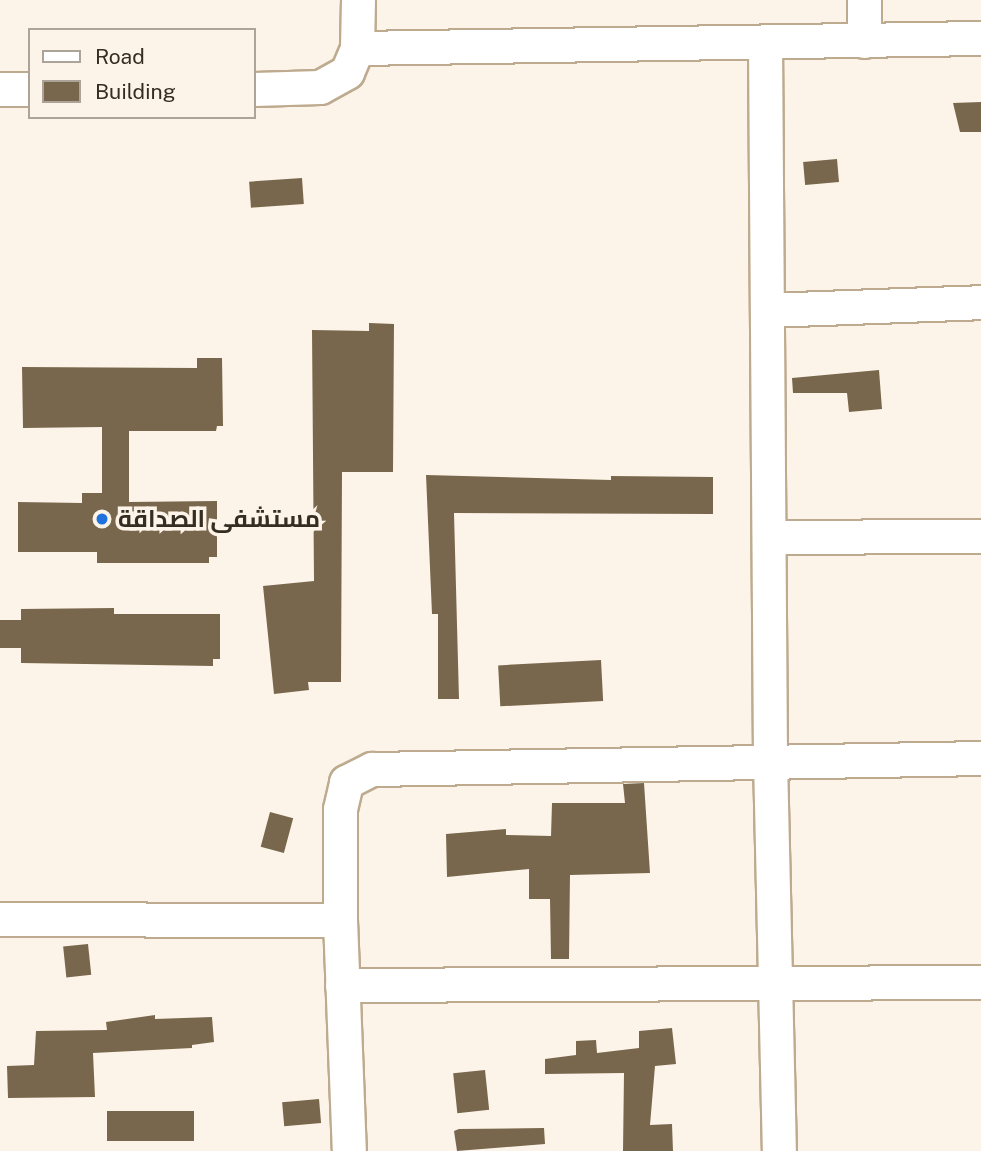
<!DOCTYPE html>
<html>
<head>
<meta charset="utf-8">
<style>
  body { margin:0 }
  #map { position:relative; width:981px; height:1151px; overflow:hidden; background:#fcf4e8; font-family:"Public Sans",Cairo,sans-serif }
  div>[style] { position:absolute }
  .building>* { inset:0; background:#79674d; transform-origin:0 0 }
  .roads { filter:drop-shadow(2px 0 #beab8f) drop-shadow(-2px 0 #beab8f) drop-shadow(0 2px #beab8f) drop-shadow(0 -2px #beab8f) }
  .minor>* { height:33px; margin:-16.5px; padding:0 16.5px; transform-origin:16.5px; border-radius:16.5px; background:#fff }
  .dots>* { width:19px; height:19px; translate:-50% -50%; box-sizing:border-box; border:4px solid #fcf4e8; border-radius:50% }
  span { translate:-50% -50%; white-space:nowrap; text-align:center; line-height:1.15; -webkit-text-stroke:7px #fcf4e8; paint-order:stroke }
  .poi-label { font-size:24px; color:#352d22; font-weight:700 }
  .left { translate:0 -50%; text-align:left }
  .legend { position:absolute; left:28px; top:28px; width:228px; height:91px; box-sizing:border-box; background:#fcf4e8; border:2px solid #aca499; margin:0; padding:9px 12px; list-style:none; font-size:21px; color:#352d22 }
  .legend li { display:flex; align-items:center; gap:14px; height:35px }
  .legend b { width:35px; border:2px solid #aca499 }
</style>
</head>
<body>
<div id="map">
  <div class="building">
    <i style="clip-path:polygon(981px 102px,981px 132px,960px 132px,953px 103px)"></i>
    <i style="left:837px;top:159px;width:23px;height:34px;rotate:85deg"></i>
    <i style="left:302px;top:178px;width:26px;height:53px;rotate:86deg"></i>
    <i style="clip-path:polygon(369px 323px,394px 324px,393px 472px,342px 472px,341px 682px,308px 682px,309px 690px,274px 694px,263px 586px,314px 581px,312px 330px,369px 331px)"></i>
    <i style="clip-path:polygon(197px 358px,222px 358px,223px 426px,217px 426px,216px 431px,129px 431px,129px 502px,217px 501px,217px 557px,209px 557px,209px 563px,97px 563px,97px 552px,18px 552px,18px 502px,82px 503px,82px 493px,102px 493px,102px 427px,23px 428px,22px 367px,197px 368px)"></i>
    <i style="clip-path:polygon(879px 370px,882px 409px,849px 412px,847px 393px,793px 393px,792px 378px)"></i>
    <i style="clip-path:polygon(426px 475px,611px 480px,611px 476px,713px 477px,713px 514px,454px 513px,459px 699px,438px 699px,438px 614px,432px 614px)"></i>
    <i style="clip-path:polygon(114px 608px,114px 614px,220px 614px,220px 659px,213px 659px,213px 666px,21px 663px,21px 648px,0 648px,0 620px,21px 620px,21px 609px)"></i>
    <i style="left:601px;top:660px;width:41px;height:103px;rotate:87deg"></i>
    <i style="clip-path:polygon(644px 783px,650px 873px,570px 875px,569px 959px,551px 959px,550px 899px,529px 899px,529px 869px,447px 877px,446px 834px,506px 829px,506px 835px,551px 836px,552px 803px,625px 803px,623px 784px)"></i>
    <i style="left:270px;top:812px;width:24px;height:36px;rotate:15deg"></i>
    <i style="left:88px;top:944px;width:31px;height:25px;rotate:84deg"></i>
    <i style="clip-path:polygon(155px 1015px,155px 1019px,212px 1017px,214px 1042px,192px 1045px,192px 1048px,93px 1053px,95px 1097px,8px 1098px,7px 1066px,34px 1065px,36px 1031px,107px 1030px,106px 1022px)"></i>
    <i style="clip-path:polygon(672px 1028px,676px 1064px,655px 1066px,650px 1125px,672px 1124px,673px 1151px,623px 1151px,624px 1073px,545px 1074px,545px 1059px,576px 1055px,576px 1041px,596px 1040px,597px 1053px,639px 1048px,639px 1031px)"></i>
    <i style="left:485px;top:1070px;width:40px;height:32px;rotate:84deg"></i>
    <i style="left:319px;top:1099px;width:24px;height:37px;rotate:85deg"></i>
    <i style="left:107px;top:1111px;width:87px;height:30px"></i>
    <i style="clip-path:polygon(544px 1128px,545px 1144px,457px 1151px,454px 1131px,459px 1129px)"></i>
  </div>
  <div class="roads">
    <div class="minor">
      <i style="left:864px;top:41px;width:41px;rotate:-90deg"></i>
      <i style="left:765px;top:42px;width:717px;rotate:89.6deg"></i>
      <i style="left:770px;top:759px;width:392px;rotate:88.7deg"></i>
      <i style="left:357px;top:48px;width:624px;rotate:-0.92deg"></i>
      <i style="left:0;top:89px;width:30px"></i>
      <i style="left:254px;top:89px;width:66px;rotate:-1.7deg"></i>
      <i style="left:320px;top:87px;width:31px;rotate:-29deg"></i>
      <i style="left:347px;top:72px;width:26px;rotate:-67deg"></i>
      <i style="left:357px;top:48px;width:48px;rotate:-88.8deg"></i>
      <i style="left:767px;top:310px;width:214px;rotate:-2.1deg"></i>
      <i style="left:769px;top:537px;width:212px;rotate:-0.3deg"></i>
      <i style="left:0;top:919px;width:340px;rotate:0.2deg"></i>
      <i style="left:340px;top:920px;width:111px;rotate:-90deg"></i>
      <i style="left:340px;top:809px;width:28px;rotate:-77deg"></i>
      <i style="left:346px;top:782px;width:29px;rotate:-27deg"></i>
      <i style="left:372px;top:769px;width:609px;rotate:-1.03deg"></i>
      <i style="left:340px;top:920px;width:231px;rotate:87.8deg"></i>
      <i style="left:342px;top:985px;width:639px;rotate:-0.27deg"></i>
    </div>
  </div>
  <div class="dots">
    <i style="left:102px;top:519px;background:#2072dd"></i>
  </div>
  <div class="poi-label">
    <span class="left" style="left:118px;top:519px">مستشفى الصداقة</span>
  </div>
  <ul class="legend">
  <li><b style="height:9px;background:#fff"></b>Road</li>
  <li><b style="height:19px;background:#79674d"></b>Building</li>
  </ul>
</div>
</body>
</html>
